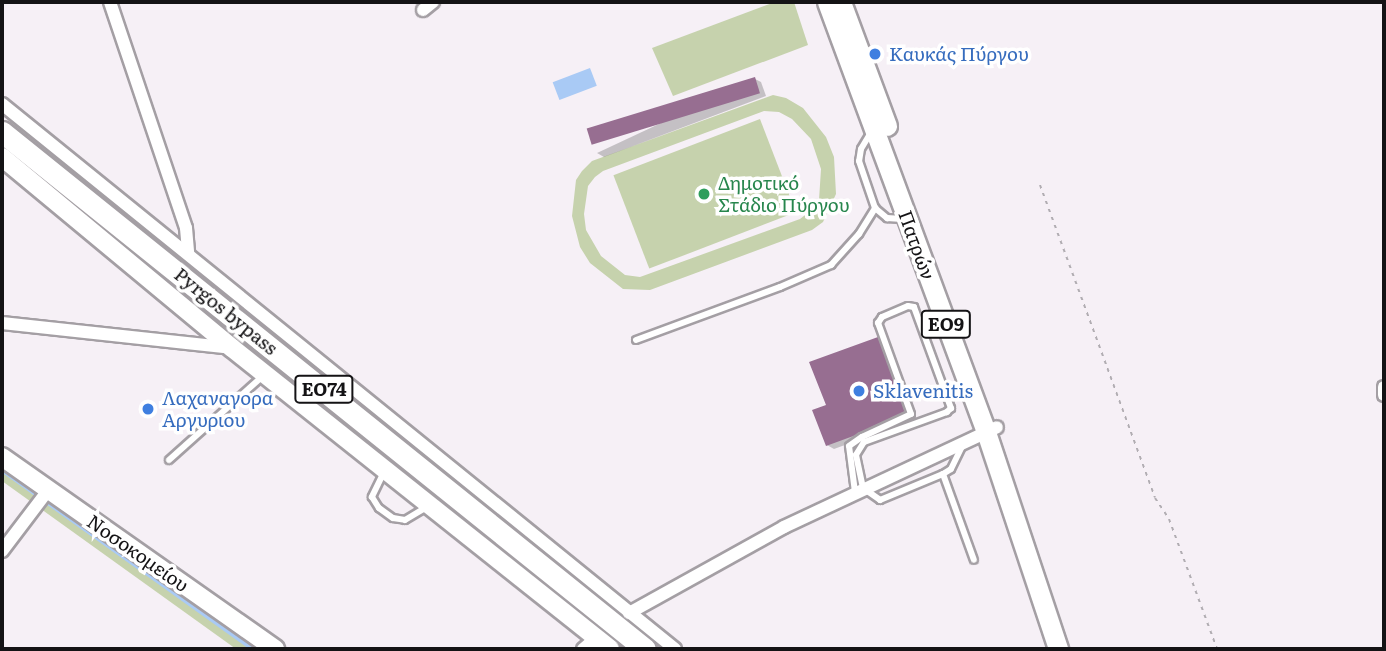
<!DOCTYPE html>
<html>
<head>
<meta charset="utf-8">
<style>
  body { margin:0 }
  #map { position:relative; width:1386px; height:651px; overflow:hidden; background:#f6f0f6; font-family:Literata,serif }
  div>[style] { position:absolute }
  .green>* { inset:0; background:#c6d2ad; transform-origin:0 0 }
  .water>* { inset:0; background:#a9caf5; transform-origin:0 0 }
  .shadow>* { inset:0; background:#0003 }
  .stream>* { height:3.5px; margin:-1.75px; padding:0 1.75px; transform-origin:1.75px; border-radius:1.75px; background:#a9caf5 }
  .building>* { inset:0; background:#976e91; transform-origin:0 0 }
  .path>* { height:2px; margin-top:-1px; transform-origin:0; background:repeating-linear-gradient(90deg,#b1adb2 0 3.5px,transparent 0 8.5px) }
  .roads { filter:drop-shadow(2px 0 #a49fa4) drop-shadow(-2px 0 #a49fa4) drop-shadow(0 2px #a49fa4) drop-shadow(0 -2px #a49fa4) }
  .lane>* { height:6px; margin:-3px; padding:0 3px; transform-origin:3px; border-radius:3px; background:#fff }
  .street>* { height:12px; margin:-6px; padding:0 6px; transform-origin:6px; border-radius:6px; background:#fff }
  .secondary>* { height:18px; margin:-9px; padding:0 9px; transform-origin:9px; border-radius:9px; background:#fff }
  .primary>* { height:19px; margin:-9.5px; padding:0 9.5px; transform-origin:9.5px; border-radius:9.5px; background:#fff }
  .highway>* { height:21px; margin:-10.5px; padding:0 10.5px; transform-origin:10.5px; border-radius:10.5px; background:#fff }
  .dots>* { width:19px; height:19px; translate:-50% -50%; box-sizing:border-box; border:4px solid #fff; border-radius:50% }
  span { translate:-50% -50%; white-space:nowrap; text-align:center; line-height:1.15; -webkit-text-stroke:7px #fff; paint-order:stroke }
  .shield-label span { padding:2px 5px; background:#fff; border:2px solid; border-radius:5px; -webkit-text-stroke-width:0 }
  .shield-label { font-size:18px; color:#141315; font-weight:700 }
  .shop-label { font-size:19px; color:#366cbe }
  .left { translate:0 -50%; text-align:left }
  .leisure-label { font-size:19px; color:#27864d }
  .street-label { font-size:19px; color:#141315 }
  .frame { position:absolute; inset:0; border:4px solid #141315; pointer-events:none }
</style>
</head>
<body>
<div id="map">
  <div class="green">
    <i style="clip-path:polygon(775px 2px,794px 2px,808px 45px,673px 96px,652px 48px)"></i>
    <i style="clip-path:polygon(evenodd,773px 95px,786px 98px,803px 108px,826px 137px,834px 157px,836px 194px,823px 222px,812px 230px,650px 290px,623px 289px,590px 263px,580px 247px,572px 216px,576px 180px,582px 171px,592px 161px,773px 95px,764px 111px,779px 112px,792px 119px,811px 139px,821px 169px,819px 200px,814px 208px,800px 219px,640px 277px,625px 275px,601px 256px,586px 230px,584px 214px,588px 186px,595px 177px,603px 171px,764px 111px)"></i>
    <i style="left:760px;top:119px;width:100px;height:157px;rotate:69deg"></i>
    <i style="clip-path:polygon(2px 463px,265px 649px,236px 649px,2px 481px)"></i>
  </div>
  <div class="water">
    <i style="left:590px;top:68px;width:19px;height:40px;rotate:69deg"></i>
  </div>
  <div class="shadow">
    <i style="clip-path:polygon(755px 79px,761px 82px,766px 96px,604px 157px,597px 153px)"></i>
    <i style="clip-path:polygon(878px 339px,884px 342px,913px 420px,834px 449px,827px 445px,828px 406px)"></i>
  </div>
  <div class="stream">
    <i style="left:2px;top:470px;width:308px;rotate:35.5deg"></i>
  </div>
  <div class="building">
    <i style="left:755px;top:77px;width:17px;height:176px;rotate:73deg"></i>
    <i style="clip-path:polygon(878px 337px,908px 416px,826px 446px,812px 410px,826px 405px,809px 362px)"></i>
  </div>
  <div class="path">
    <i style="left:1040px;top:185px;width:333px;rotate:69.8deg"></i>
    <i style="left:1155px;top:498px;width:25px;rotate:56deg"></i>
    <i style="left:1169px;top:519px;width:139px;rotate:69.7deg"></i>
  </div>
  <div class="roads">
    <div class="lane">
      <i style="left:870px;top:134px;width:17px;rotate:121deg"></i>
      <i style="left:861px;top:149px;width:12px;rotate:99deg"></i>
      <i style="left:859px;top:161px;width:50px;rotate:71.2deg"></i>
      <i style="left:875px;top:208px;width:16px;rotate:40deg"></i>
      <i style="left:887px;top:218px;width:15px;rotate:4deg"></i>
      <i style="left:636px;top:340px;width:153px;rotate:-20.2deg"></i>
      <i style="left:780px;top:287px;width:56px;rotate:-23.3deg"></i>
      <i style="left:831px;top:265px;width:42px;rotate:-47.9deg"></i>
      <i style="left:859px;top:234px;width:31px;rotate:-58deg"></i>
      <i style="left:169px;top:460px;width:127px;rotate:-41.8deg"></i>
      <i style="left:384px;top:472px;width:28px;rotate:116deg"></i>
      <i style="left:372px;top:497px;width:13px;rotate:58deg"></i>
      <i style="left:379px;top:508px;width:17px;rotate:36deg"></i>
      <i style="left:393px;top:518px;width:12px;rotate:9deg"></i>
      <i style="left:405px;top:520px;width:27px;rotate:-31deg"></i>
      <i style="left:943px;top:474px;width:91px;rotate:70.2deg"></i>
      <i style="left:855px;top:492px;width:46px;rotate:-97.4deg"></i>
      <i style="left:849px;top:446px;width:16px;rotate:-35deg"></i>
      <i style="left:862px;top:437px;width:54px;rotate:-25.1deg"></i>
      <i style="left:911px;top:414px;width:97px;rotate:-109.9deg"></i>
      <i style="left:878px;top:323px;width:7px;rotate:-56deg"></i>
      <i style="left:882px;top:317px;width:28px;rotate:-23deg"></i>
      <i style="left:908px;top:306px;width:6px;rotate:9deg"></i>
      <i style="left:914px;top:307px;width:108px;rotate:69.9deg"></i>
      <i style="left:951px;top:408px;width:6px;rotate:135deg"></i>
      <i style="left:947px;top:412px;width:88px;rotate:160.1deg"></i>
      <i style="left:864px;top:442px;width:15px;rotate:122deg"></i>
      <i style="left:856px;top:455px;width:34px;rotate:78deg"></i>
      <i style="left:863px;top:488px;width:21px;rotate:35deg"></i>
      <i style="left:880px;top:500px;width:68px;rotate:-22.4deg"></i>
      <i style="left:943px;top:474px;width:9px;rotate:-32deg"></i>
      <i style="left:951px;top:469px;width:25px;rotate:-64deg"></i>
    </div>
    <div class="street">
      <i style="left:110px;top:2px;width:238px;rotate:71.4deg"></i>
      <i style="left:186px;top:228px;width:25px;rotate:85deg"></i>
      <i style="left:423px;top:10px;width:13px;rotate:-39deg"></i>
      <i style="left:2px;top:104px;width:866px;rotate:39deg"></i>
      <i style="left:2px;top:323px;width:230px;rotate:6.2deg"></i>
      <i style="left:1384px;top:387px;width:8px;rotate:90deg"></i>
      <i style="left:2px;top:551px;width:78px;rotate:-52.8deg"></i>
      <i style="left:629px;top:613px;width:177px;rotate:-29deg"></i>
      <i style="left:784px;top:527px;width:235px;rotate:-25.1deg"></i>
      <i style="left:583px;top:649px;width:17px;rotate:-40deg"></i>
    </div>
    <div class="secondary">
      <i style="left:2px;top:157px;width:299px;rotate:39.7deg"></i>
      <i style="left:232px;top:348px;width:483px;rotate:38.5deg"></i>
      <i style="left:2px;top:457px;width:334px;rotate:35.1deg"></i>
    </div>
    <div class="primary">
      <i style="left:827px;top:2px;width:458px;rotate:69.7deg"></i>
      <i style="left:986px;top:432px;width:229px;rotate:71.6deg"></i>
      <i style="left:841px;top:2px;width:132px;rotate:69.6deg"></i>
    </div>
    <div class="highway">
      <i style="left:2px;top:132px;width:825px;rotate:38.8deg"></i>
    </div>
  </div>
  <div class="dots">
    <i style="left:875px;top:54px;background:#3f7fe0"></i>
    <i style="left:704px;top:194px;background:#2e9e5b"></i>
    <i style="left:859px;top:391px;background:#3f7fe0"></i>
    <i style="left:148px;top:409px;background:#3f7fe0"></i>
  </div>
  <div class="shield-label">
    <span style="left:946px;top:324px">ΕΟ9</span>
    <span style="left:324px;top:389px">ΕΟ74</span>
  </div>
  <div class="shop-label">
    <span class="left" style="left:889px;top:54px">Καυκάς Πύργου</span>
    <span class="left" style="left:873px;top:391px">Sklavenitis</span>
    <span class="left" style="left:162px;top:409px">Λαχαναγορα<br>Αργυριου</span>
  </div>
  <div class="leisure-label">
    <span class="left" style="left:718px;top:194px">Δημοτικό<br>Στάδιο Πύργου</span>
  </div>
  <div class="street-label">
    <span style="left:917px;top:245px;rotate:70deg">Πατρών</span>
    <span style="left:226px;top:311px;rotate:39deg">Pyrgos bypass</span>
    <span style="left:138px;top:553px;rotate:35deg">Νοσοκομείου</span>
  </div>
  <div class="frame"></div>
</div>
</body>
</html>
